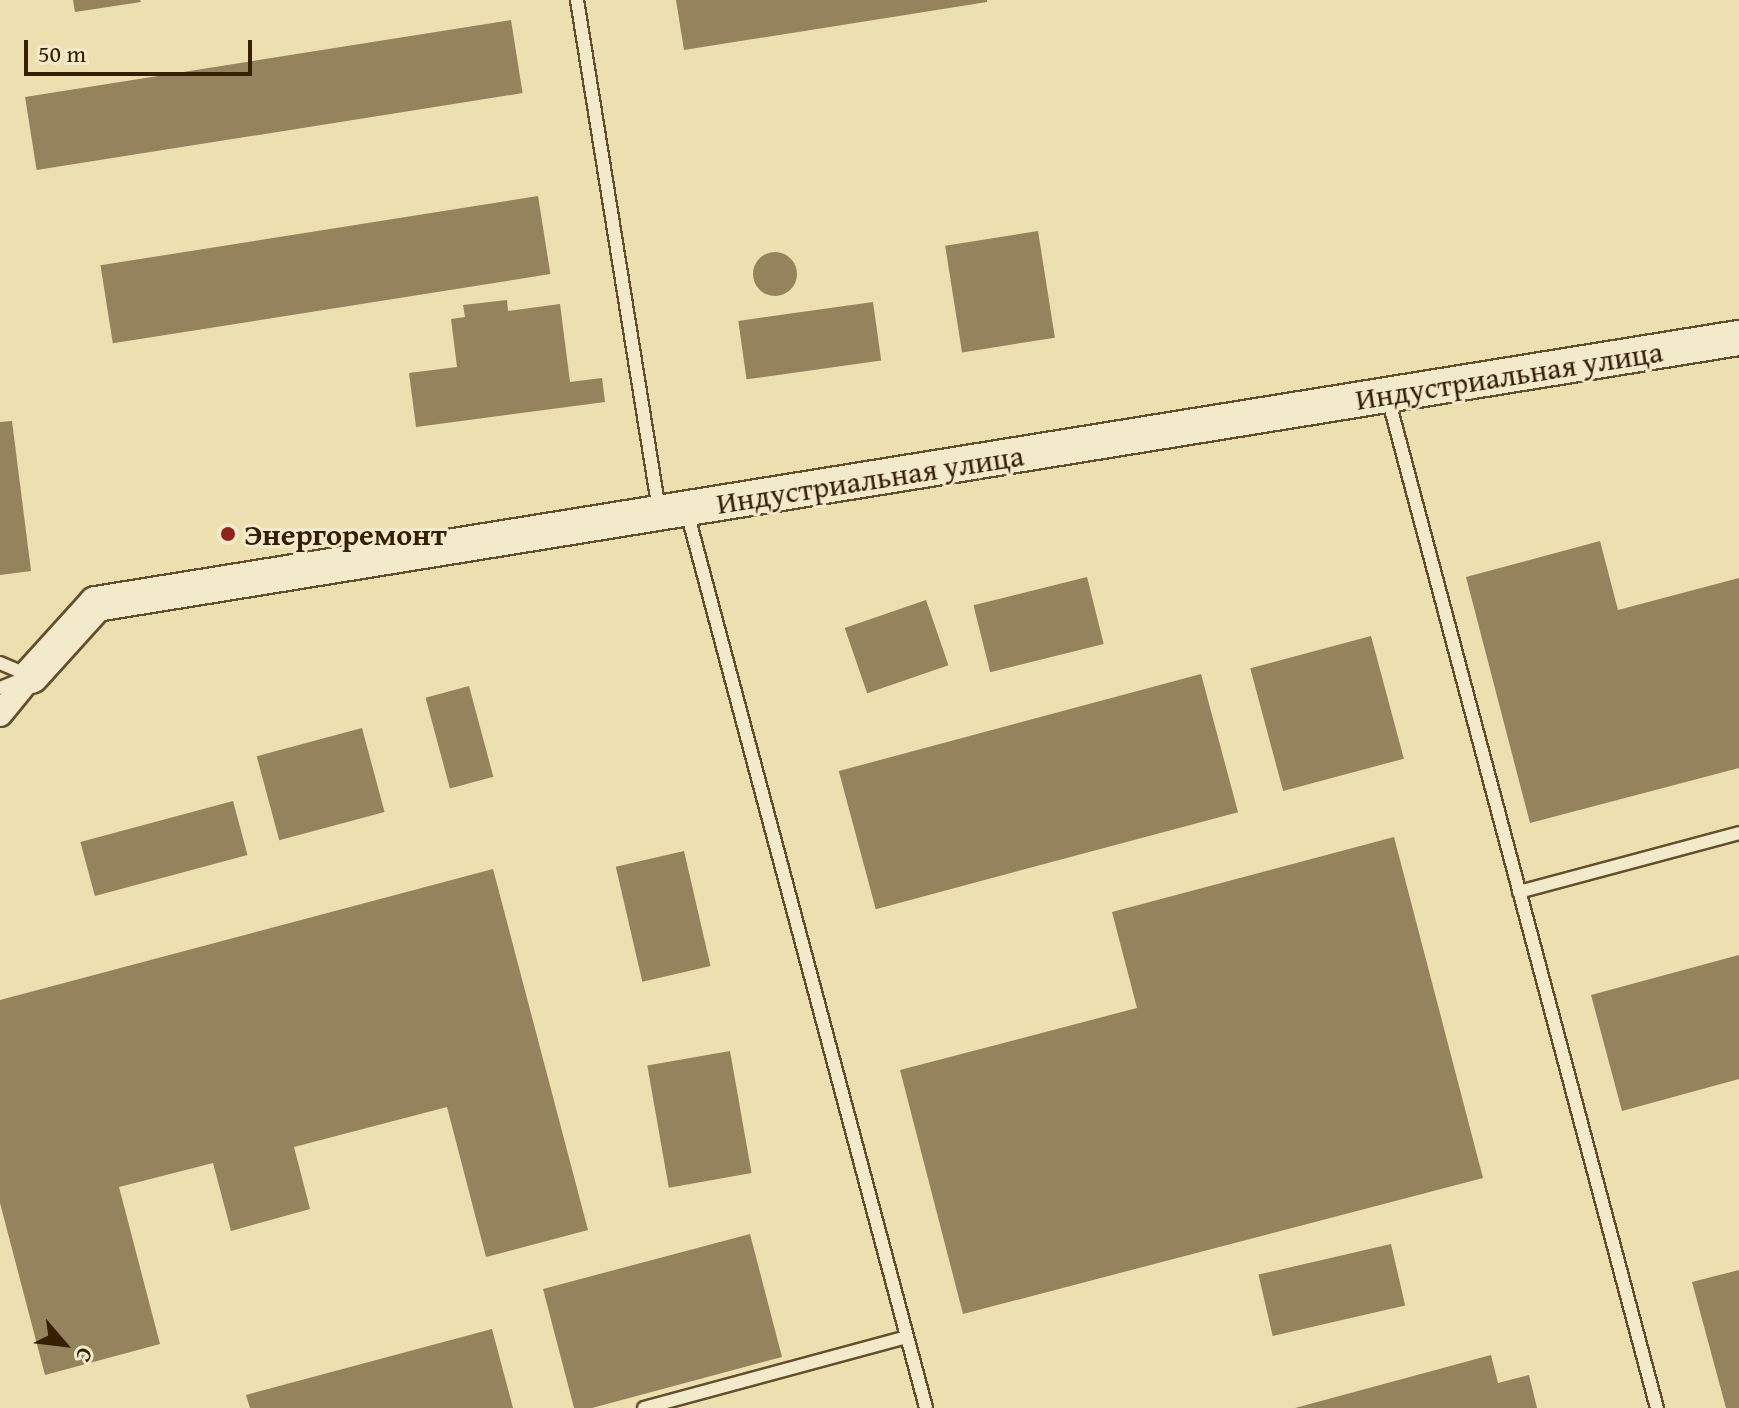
<!DOCTYPE html>
<html>
<head>
<meta charset="utf-8">
<style>
  body { margin:0 }
  #map { position:relative; width:1739px; height:1408px; overflow:hidden; background:#ecdfb0; font-family:"Gentium Book Plus",serif }
  div>[style] { position:absolute }
  .building>* { inset:0; background:#94835c; transform-origin:0 0 }
  .round { border-radius:50% }
  .roads { filter:drop-shadow(2px 0 #634f2c) drop-shadow(-2px 0 #634f2c) drop-shadow(0 2px #634f2c) drop-shadow(0 -2px #634f2c) }
  .lane>* { height:12px; margin:-6px; padding:0 6px; transform-origin:6px; border-radius:6px; background:#f3eacc }
  .street>* { height:24px; margin:-12px; padding:0 12px; transform-origin:12px; border-radius:12px; background:#f3eacc }
  .secondary>* { height:34px; margin:-17px; padding:0 17px; transform-origin:17px; border-radius:17px; background:#f3eacc }
  .dots>* { width:22px; height:22px; translate:-50% -50%; box-sizing:border-box; border:4px solid #f3eacc; border-radius:50% }
  span { translate:-50% -50%; white-space:nowrap; text-align:center; line-height:1.15; -webkit-text-stroke:6px #f3eacc; paint-order:stroke }
  .street-label { font-size:30px; color:#351f00 }
  .poi-label { font-size:30px; color:#351f00; font-weight:700 }
  .left { translate:0 -50%; text-align:left }
  .north { position:absolute; left:24px; top:1304px; width:80px; height:80px; -webkit-text-stroke:6px #f3eacc; paint-order:stroke; rotate:118deg; font-size:22px; font-weight:700; line-height:32px; text-align:center; color:#351f00 }
  .north::after { content:''; display:block; margin:auto; width:28px; height:36px; background:#351f00; clip-path:polygon(50% 0,100% 100%,50% 72%,0 100%) }
  .scale { position:absolute; left:24px; top:40px; width:228px; height:36px; box-sizing:border-box; border:4px solid #351f00; border-top:0; padding-left:10px; font-size:24px; line-height:28px; white-space:nowrap; color:#351f00; -webkit-text-stroke:6px #f3eacc; paint-order:stroke }
</style>
</head>
<body>
<div id="map">
  <div class="building">
    <i style="clip-path:polygon(73px 0,140px 0,141px 2px,75px 12px)"></i>
    <i style="clip-path:polygon(676px 0,987px 0,987px 2px,684px 50px)"></i>
    <i style="left:511px;top:20px;width:74px;height:492px;rotate:81deg"></i>
    <i style="left:538px;top:196px;width:79px;height:443px;rotate:81deg"></i>
    <i style="left:1038px;top:231px;width:108px;height:94px;rotate:81deg"></i>
    <i class="round" style="left:753px;top:252px;width:44px;height:44px"></i>
    <i style="clip-path:polygon(507px 300px,508px 311px,560px 304px,570px 382px,602px 378px,605px 402px,416px 427px,409px 373px,457px 367px,451px 319px,465px 317px,463px 305px)"></i>
    <i style="left:873px;top:302px;width:59px;height:136px;rotate:82deg"></i>
    <i style="clip-path:polygon(12px 421px,31px 571px,0 575px,0 422px)"></i>
    <i style="clip-path:polygon(1600px 541px,1618px 610px,1739px 578px,1739px 768px,1530px 823px,1466px 577px)"></i>
    <i style="left:1087px;top:577px;width:69px;height:117px;rotate:76deg"></i>
    <i style="left:926px;top:600px;width:69px;height:86px;rotate:71deg"></i>
    <i style="left:1371px;top:636px;width:127px;height:125px;rotate:75deg"></i>
    <i style="left:1201px;top:674px;width:143px;height:375px;rotate:75deg"></i>
    <i style="left:469px;top:686px;width:94px;height:45px;rotate:75deg"></i>
    <i style="left:362px;top:728px;width:87px;height:109px;rotate:75deg"></i>
    <i style="left:233px;top:801px;width:56px;height:158px;rotate:75deg"></i>
    <i style="clip-path:polygon(1394px 837px,1483px 1178px,963px 1314px,900px 1070px,1137px 1008px,1112px 912px)"></i>
    <i style="left:684px;top:851px;width:118px;height:70px;rotate:77deg"></i>
    <i style="clip-path:polygon(493px 869px,588px 1230px,486px 1257px,447px 1107px,294px 1147px,310px 1209px,231px 1231px,213px 1163px,119px 1187px,160px 1344px,45px 1375px,0 1203px,0 1000px)"></i>
    <i style="clip-path:polygon(1739px 955px,1739px 1079px,1622px 1111px,1591px 995px)"></i>
    <i style="left:730px;top:1051px;width:124px;height:84px;rotate:80deg"></i>
    <i style="clip-path:polygon(750px 1234px,782px 1357px,592px 1408px,574px 1408px,543px 1289px)"></i>
    <i style="left:1391px;top:1244px;width:63px;height:136px;rotate:77deg"></i>
    <i style="clip-path:polygon(1739px 1270px,1739px 1408px,1726px 1408px,1692px 1282px)"></i>
    <i style="clip-path:polygon(492px 1329px,513px 1408px,250px 1408px,246px 1395px)"></i>
    <i style="clip-path:polygon(1491px 1355px,1498px 1383px,1529px 1375px,1537px 1408px,1295px 1408px)"></i>
  </div>
  <div class="roads">
    <div class="lane">
      <i style="left:577px;top:0;width:517px;rotate:80.87deg"></i>
      <i style="left:1388px;top:398px;width:1045px;rotate:75.09deg"></i>
      <i style="left:687px;top:512px;width:927px;rotate:75.06deg"></i>
      <i style="left:0;top:663px;width:30px;rotate:23deg"></i>
      <i style="left:0;top:688px;width:22px;rotate:-22deg"></i>
      <i style="left:1519px;top:892px;width:228px;rotate:-15deg"></i>
      <i style="left:644px;top:1408px;width:272px;rotate:-15.1deg"></i>
    </div>
    <div class="street">
      <i style="left:0;top:714px;width:49px;rotate:-50.8deg"></i>
    </div>
    <div class="secondary">
      <i style="left:31px;top:676px;width:97px;rotate:-47.9deg"></i>
      <i style="left:96px;top:604px;width:1664px;rotate:-9.2deg"></i>
    </div>
  </div>
  <div class="dots">
    <i style="left:228px;top:534px;background:#8f2418"></i>
  </div>
  <div class="street-label">
    <span style="left:1509px;top:375px;rotate:-9deg">Индустриальная улица</span>
    <span style="left:870px;top:479px;rotate:-9deg">Индустриальная улица</span>
  </div>
  <div class="poi-label">
    <span class="left" style="left:244px;top:534px">Энергоремонт</span>
  </div>
  <div class="north">С</div>
  <div class="scale">50 m</div>
</div>
</body>
</html>
